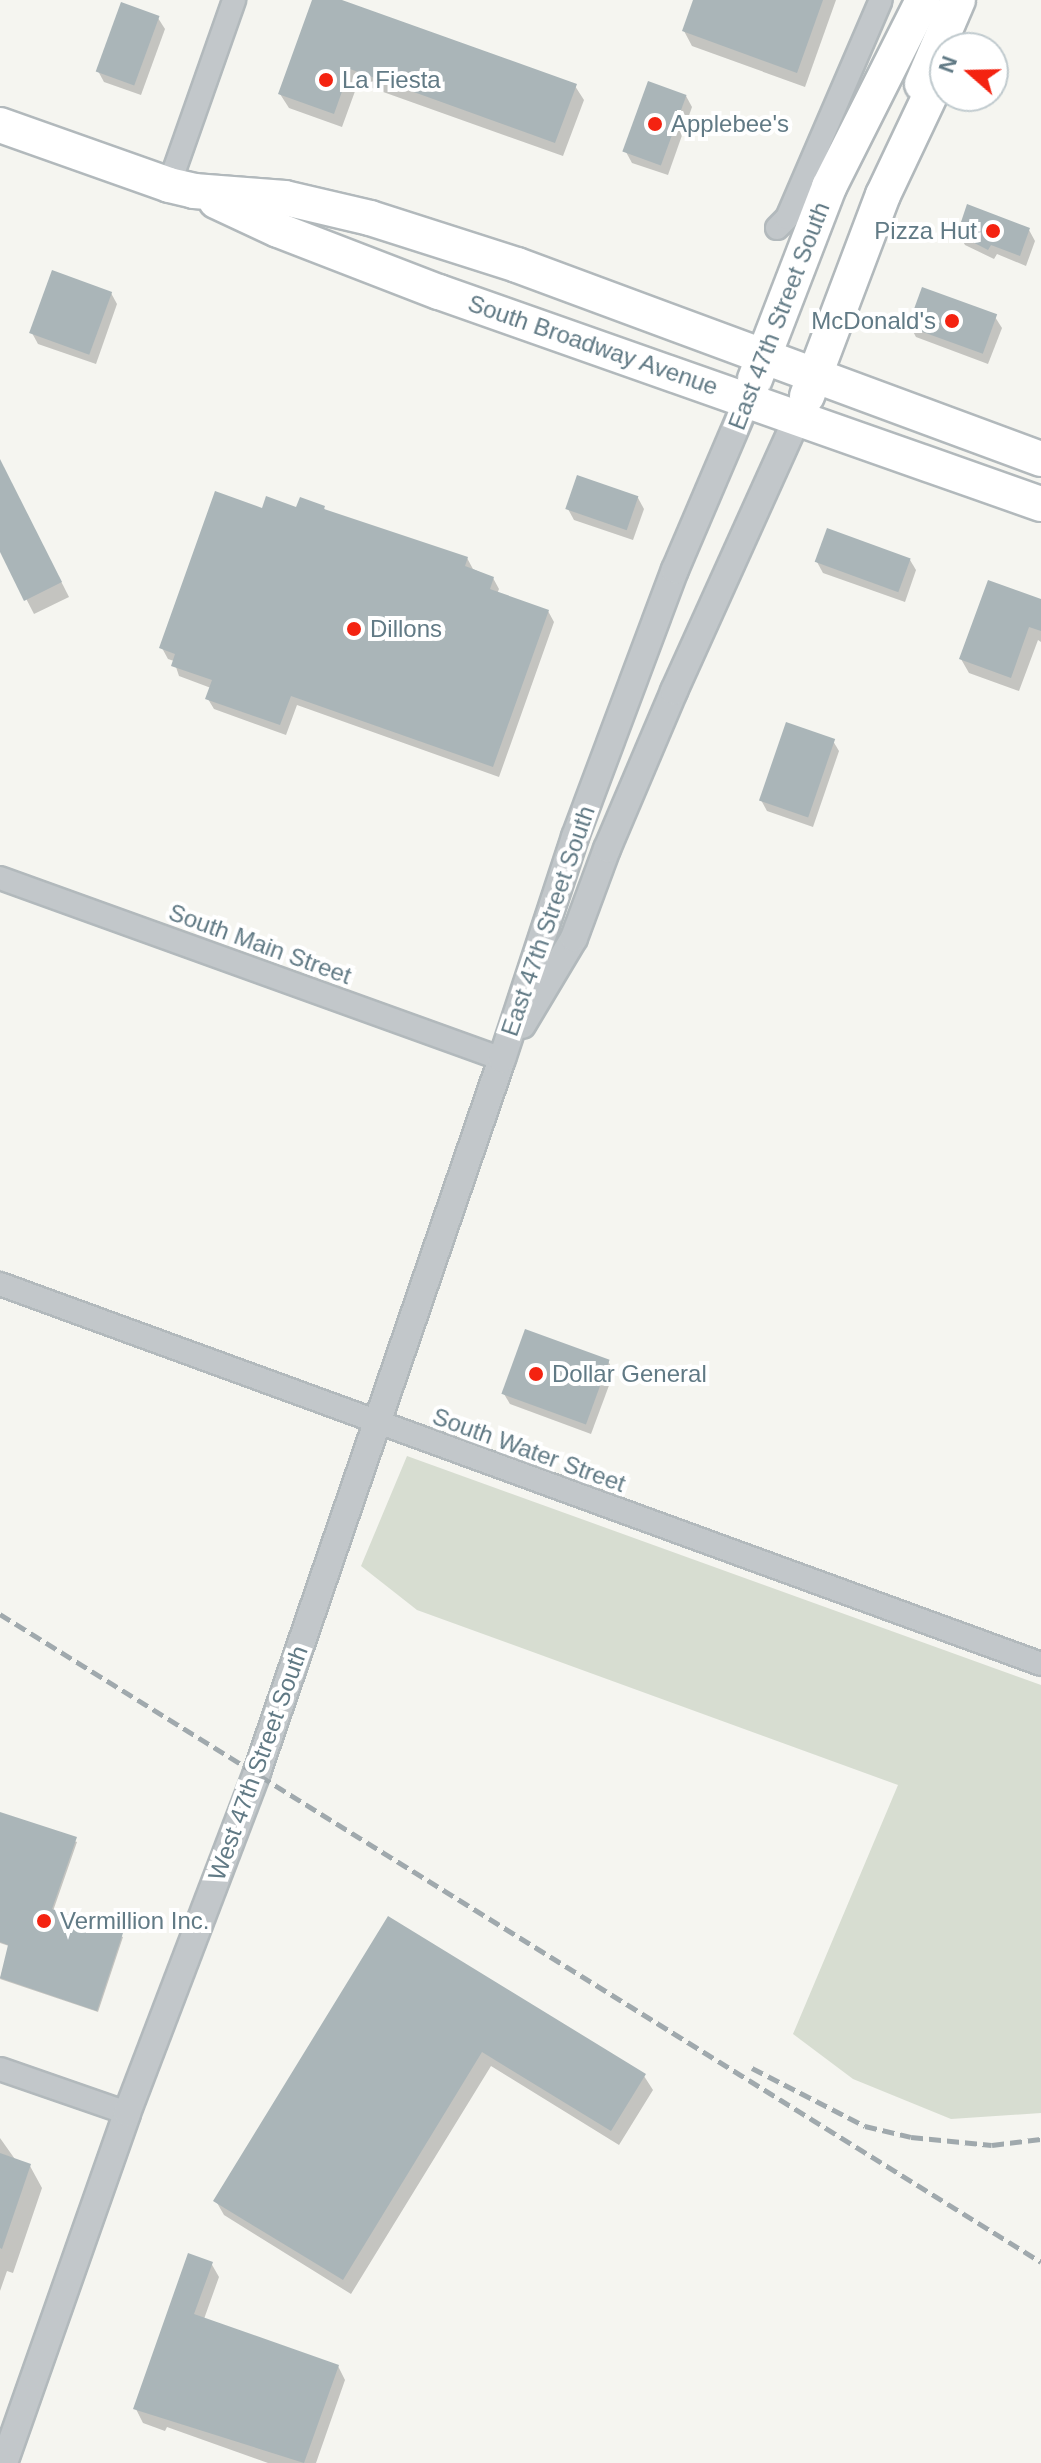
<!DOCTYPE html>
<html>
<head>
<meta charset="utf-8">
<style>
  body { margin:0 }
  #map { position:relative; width:1041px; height:2463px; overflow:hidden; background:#f5f5f0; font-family:Arial,sans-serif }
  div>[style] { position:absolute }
  .green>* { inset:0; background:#d7ddd1 }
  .shadow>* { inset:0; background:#0003 }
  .building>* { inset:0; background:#aab5b8; transform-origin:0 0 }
  .roads { filter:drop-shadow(2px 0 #b2b9bc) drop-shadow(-2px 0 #b2b9bc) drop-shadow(0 2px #b2b9bc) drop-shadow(0 -2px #b2b9bc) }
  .minor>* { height:22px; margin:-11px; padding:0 11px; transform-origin:11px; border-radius:11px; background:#c2c7ca }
  .tertiary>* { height:26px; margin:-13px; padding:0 13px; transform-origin:13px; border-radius:13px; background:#c2c7ca }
  .primary>* { height:34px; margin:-17px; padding:0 17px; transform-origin:17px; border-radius:17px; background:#fff }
  .rail>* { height:5px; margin-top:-2.5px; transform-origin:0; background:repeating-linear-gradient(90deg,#a0a9ad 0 12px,transparent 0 18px) }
  .dots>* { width:22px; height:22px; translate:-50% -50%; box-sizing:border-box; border:4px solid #fff; border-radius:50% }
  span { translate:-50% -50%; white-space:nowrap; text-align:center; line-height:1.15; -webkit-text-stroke:8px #fff; paint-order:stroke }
  .poi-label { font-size:24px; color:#617a85 }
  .left { translate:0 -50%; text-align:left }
  .right { translate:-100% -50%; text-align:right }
  .street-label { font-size:24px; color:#617a85 }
  .north { position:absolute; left:929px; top:32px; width:80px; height:80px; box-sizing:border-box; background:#fff; border:2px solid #c0cace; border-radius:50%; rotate:290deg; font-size:22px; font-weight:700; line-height:32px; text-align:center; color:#617a85 }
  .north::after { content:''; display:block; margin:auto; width:28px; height:36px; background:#f42311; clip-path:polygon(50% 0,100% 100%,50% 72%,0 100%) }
</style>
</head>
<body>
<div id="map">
  <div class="green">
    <i style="clip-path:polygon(407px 1456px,1041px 1685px,1041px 2113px,951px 2119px,853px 2079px,793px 2034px,898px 1785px,417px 1610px,361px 1566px)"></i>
  </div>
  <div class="shadow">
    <i style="clip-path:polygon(314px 0,336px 0,575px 86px,584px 100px,563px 156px,358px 83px,342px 127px,289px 108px,280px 94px)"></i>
    <i style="clip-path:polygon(695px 0,836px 0,805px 87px,692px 46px,684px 31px)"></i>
    <i style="clip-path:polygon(158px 18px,165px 29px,141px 95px,104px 82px,98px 71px)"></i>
    <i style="clip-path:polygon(686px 96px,692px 107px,668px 175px,632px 163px,626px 152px)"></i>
    <i style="clip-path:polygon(1029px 230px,1035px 241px,1026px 266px,997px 254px,994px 259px,965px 245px,959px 234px)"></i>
    <i style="clip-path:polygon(111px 293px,117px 304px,96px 364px,38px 344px,32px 333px)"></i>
    <i style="clip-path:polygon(995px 317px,1002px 328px,988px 364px,916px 337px,910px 326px)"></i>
    <i style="clip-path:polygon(0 461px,69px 597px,34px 614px,0 548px)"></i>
    <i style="clip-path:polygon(638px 498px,644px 509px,633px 540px,574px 520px,568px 509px)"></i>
    <i style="clip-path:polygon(324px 508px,326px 512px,467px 558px,473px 569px,493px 578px,499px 589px,497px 594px,548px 611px,554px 622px,499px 777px,297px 705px,286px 735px,214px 709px,208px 699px,211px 688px,179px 676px,174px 661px,168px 659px,162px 648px,263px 511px)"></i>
    <i style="clip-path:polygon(910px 560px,916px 570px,905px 602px,823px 573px,817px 562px)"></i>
    <i style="clip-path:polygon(1041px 601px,1041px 642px,1038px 640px,1019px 691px,969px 673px,961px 659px)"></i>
    <i style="clip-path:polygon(833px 741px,839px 751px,813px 827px,767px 811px,761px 800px)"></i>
    <i style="clip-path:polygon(608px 1361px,614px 1372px,591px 1434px,510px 1404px,504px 1394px)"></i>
    <i style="clip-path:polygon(0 1814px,77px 1842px,53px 1911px,123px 1937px,98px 2012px,0 1979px,9px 1946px,0 1943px)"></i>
    <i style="clip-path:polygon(389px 1919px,644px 2076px,653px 2090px,619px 2145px,491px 2066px,351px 2294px,224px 2215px,216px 2201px)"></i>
    <i style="clip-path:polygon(0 2138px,17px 2162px,30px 2166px,42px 2188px,13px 2273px,7px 2271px,0 2291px)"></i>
    <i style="clip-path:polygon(211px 2263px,219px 2277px,204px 2319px,338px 2366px,345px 2380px,316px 2463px,268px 2463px,167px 2427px,165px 2431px,143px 2423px,136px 2409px)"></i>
  </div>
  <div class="building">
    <i style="clip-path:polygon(312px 0,342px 0,577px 84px,555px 143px,350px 69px,334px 114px,278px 94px)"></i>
    <i style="clip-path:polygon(693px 0,823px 0,797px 73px,682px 31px)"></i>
    <i style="left:121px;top:2px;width:41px;height:74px;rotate:20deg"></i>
    <i style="left:648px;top:81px;width:41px;height:75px;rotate:20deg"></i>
    <i style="clip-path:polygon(967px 204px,1030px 228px,1020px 256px,991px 245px,988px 250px,957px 234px)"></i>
    <i style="left:52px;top:270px;width:64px;height:67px;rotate:20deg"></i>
    <i style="left:922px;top:287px;width:80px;height:42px;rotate:20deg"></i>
    <i style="clip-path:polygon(0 459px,62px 582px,24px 601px,0 552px)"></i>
    <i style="left:577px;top:475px;width:65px;height:36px;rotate:19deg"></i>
    <i style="clip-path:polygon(215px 491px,262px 508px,266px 496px,296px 507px,300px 497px,325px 506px,324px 509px,468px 557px,465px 566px,494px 577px,490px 589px,549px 610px,493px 767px,291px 696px,280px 725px,205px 699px,212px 680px,171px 666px,175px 654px,159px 648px)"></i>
    <i style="left:827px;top:528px;width:89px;height:36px;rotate:20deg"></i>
    <i style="clip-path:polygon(988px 580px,1041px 599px,1041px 631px,1029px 627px,1011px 678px,959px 659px)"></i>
    <i style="left:786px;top:722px;width:52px;height:83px;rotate:19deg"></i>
    <i style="left:525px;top:1329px;width:90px;height:69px;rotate:20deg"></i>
    <i style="clip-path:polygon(0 1812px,77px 1837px,52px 1909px,123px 1933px,97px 2011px,0 1978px,8px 1945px,0 1942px)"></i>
    <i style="clip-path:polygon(388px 1916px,646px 2074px,611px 2131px,482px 2052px,343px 2280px,213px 2201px)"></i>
    <i style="clip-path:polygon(0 2153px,31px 2164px,2px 2249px,0 2248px)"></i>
    <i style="clip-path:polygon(188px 2253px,213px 2262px,194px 2314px,339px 2365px,304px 2463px,133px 2409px)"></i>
  </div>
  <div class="roads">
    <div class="minor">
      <i style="left:169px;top:185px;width:196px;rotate:-70.6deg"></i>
      <i style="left:777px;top:228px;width:14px;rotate:-45deg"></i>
      <i style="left:787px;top:218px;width:237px;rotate:-66.7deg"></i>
      <i style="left:0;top:878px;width:534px;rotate:19.83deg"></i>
      <i style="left:0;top:1284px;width:1108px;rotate:20.05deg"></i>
      <i style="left:0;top:2069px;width:134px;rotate:19.1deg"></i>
    </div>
    <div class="tertiary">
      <i style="left:522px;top:1025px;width:101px;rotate:-59.1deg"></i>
      <i style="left:574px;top:938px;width:95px;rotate:-69.7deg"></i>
      <i style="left:607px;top:849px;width:172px;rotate:-67deg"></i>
      <i style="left:674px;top:691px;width:299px;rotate:-65.7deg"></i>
      <i style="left:4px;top:2463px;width:371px;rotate:-70.6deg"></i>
      <i style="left:127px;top:2113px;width:365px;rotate:-69.1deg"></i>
      <i style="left:257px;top:1772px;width:754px;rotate:-71.04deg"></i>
      <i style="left:502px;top:1059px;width:234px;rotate:-71.8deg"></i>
      <i style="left:575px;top:837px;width:285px;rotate:-69.5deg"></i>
      <i style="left:675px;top:570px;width:186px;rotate:-66.9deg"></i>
    </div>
    <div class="primary">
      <i style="left:922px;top:84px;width:91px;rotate:-66.8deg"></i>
      <i style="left:0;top:125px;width:179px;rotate:19.5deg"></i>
      <i style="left:169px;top:185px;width:26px;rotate:13deg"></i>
      <i style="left:194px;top:191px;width:91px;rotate:4.4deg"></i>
      <i style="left:285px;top:198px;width:87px;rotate:13.2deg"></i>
      <i style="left:370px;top:218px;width:154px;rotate:17.7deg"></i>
      <i style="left:517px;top:265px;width:559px;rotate:20.32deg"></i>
      <i style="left:216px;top:201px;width:68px;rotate:25.1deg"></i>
      <i style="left:278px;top:230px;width:173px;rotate:21.1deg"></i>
      <i style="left:439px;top:292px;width:638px;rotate:19.4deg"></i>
      <i style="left:755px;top:379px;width:206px;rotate:-68.9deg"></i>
      <i style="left:829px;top:187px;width:209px;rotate:-63.3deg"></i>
      <i style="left:807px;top:396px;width:215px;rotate:-69.3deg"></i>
      <i style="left:883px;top:195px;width:145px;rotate:-64.7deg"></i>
    </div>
  </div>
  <div class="rail">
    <i style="left:0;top:1614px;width:1226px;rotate:31.9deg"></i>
    <i style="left:752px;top:2068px;width:127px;rotate:27.2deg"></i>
    <i style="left:865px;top:2126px;width:47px;rotate:13.4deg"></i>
    <i style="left:911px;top:2137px;width:81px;rotate:5.6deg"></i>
    <i style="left:992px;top:2145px;width:49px;rotate:-7deg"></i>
  </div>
  <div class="dots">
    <i style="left:326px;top:80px;background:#f42311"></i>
    <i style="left:655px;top:124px;background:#f42311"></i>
    <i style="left:993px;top:231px;background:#f42311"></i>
    <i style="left:952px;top:321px;background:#f42311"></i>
    <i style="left:354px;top:629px;background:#f42311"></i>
    <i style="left:536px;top:1374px;background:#f42311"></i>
    <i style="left:44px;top:1921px;background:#f42311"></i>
  </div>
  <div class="poi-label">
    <span class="left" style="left:342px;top:80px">La Fiesta</span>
    <span class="left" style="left:671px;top:124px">Applebee's</span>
    <span class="right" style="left:977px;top:231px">Pizza Hut</span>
    <span class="right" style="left:936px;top:321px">McDonald's</span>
    <span class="left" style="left:370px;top:629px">Dillons</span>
    <span class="left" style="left:552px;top:1374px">Dollar General</span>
    <span class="left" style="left:60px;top:1921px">Vermillion Inc.</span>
  </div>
  <div class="street-label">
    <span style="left:779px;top:316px;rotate:-69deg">East 47th Street South</span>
    <span style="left:593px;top:345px;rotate:19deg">South Broadway Avenue</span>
    <span style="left:548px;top:921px;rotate:-71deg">East 47th Street South</span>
    <span style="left:260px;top:944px;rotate:20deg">South Main Street</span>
    <span style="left:529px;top:1450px;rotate:20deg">South Water Street</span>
    <span style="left:258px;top:1763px;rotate:-70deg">West 47th Street South</span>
  </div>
  <div class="north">N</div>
</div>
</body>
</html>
